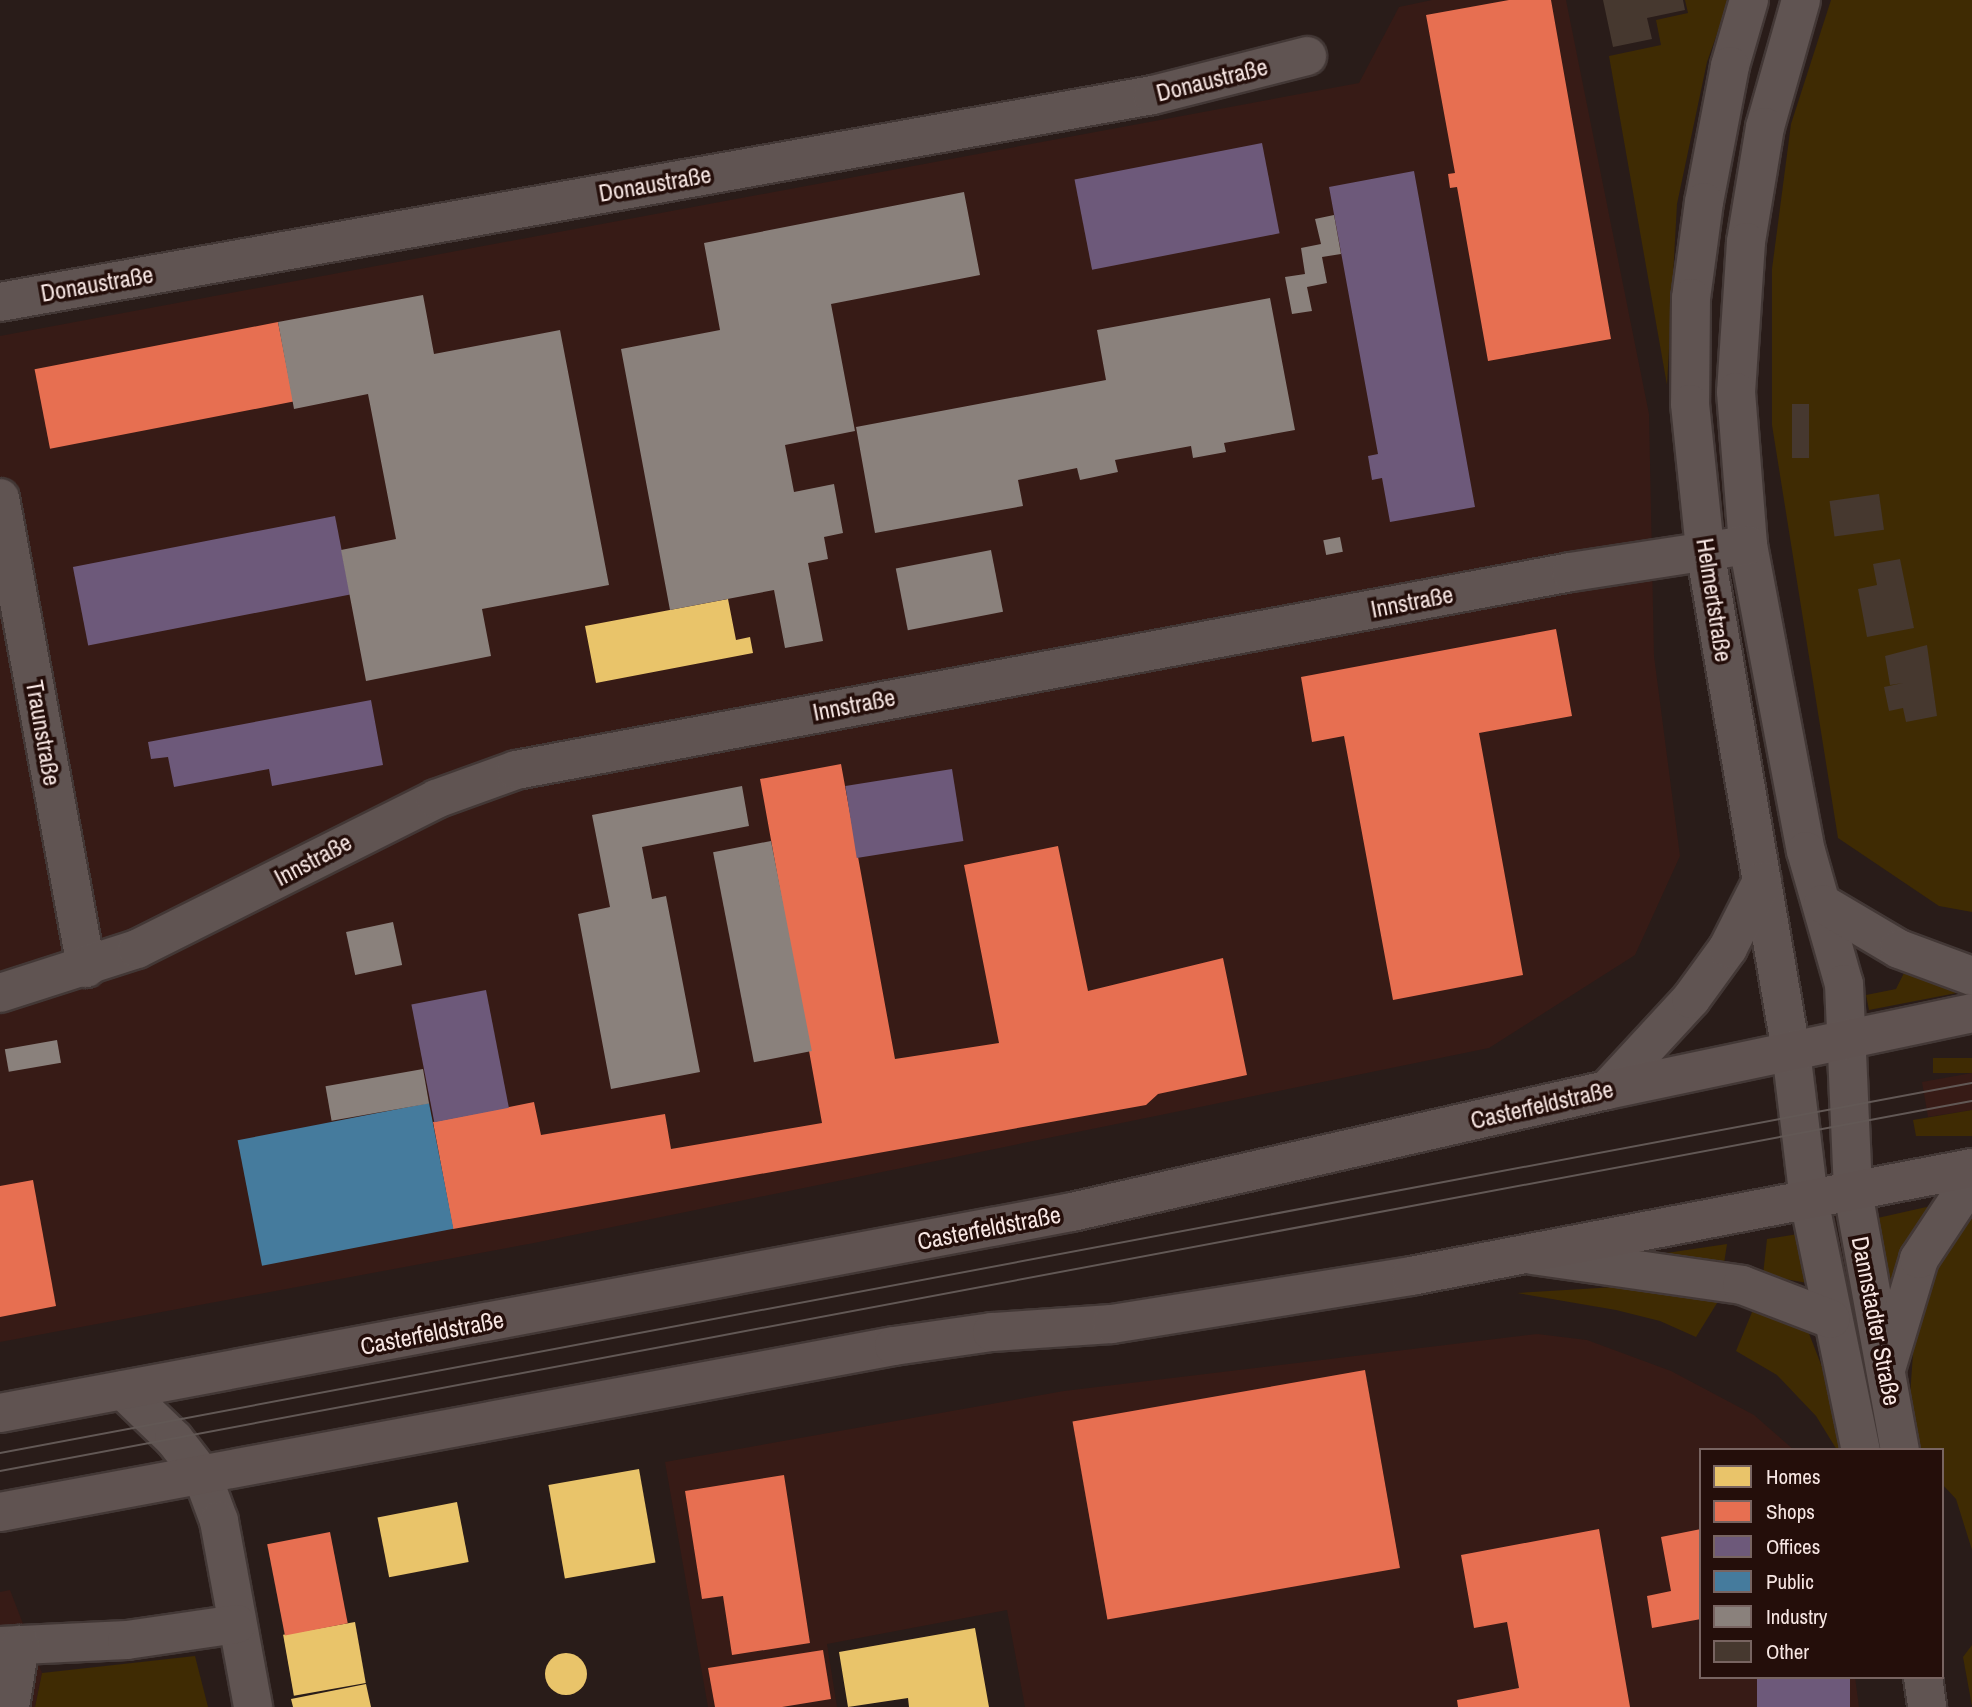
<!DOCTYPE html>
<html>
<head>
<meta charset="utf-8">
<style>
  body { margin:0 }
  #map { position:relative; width:1972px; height:1707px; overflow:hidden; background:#291c19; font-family:"Archivo Narrow",sans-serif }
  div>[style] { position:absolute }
  .built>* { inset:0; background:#371b16 }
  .green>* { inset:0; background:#3f2b03; transform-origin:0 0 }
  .homes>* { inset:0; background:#e9c46a; transform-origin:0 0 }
  .round { border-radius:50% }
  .shops>* { inset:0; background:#e76f51; transform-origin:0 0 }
  .offices>* { inset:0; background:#6d597a; transform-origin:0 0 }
  .public>* { inset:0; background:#457b9d; transform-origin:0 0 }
  .industry>* { inset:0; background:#8a817c; transform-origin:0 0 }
  .building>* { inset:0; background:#46382f; transform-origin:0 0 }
  .roads { filter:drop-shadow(2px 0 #433836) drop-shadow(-2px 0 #433836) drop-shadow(0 2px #433836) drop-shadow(0 -2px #433836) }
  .minor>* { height:38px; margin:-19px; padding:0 19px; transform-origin:19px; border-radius:19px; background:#605452 }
  .major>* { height:38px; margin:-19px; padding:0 19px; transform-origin:19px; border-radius:19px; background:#605351 }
  .tram>* { height:2px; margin:-1px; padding:0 1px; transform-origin:1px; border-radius:1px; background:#625855 }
  span { translate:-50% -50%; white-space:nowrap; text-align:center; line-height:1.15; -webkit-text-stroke:7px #240e0a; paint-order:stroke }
  .street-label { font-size:24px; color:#f7e6e3 }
  .legend { position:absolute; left:1699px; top:1448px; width:245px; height:231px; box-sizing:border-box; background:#240e0a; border:2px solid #786461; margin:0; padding:9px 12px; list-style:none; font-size:21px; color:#f7e6e3 }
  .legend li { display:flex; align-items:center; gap:14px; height:35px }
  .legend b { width:35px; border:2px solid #786461 }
</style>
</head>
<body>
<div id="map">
  <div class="built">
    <i style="clip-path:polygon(1432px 0,1566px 0,1649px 414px,1654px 656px,1680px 856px,1635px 955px,1489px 1048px,534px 1243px,0 1342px,0 336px,1359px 83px,1399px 7px)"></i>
    <i style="clip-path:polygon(1972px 1073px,1972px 1110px,1928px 1117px,1922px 1082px)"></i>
    <i style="clip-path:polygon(1537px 1334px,1587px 1340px,1671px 1371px,1754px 1415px,1794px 1450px,1701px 1450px,1701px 1677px,1855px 1677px,1859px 1707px,1025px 1707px,1007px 1610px,827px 1644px,837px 1707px,708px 1707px,665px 1462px,1064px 1391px)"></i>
    <i style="clip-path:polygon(10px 1590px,42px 1673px,35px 1707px,0 1707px,0 1592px)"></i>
  </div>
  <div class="green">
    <i style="clip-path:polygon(1685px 0,1729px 0,1707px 62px,1677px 204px,1667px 385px,1609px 56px,1661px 45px,1656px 20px,1688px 13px)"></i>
    <i style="clip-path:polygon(1831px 0,1972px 0,1972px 912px,1939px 906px,1838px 838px,1772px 425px,1772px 269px,1791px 124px)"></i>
    <i style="clip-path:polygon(1905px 971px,1967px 991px,1869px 1010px,1866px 995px,1896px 989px)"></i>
    <i style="left:1972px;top:1058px;width:15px;height:39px;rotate:90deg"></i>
    <i style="clip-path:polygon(1972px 1110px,1972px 1136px,1916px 1136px,1913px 1120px)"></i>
    <i style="clip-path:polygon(1931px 1206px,1890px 1298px,1873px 1219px)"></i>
    <i style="clip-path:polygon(1972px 1209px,1972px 1550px,1956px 1499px,1942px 1484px,1942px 1450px,1914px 1450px,1909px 1410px,1914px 1340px,1931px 1274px)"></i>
    <i style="clip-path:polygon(1798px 1234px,1807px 1283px,1763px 1275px,1767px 1239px)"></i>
    <i style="clip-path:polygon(1727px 1244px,1723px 1270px,1633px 1258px)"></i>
    <i style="clip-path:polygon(1616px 1287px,1722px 1295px,1696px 1337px,1660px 1321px,1616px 1310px,1517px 1293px)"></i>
    <i style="clip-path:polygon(1757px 1300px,1808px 1331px,1829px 1385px,1843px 1450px,1837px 1450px,1816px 1416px,1777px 1375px,1736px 1351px)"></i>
    <i style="clip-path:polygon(1972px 1645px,1972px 1706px,1963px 1657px)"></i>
    <i style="clip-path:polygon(195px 1656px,208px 1707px,35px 1707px,42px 1673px)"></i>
  </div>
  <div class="homes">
    <i style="clip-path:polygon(728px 599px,736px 640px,750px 637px,753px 653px,596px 683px,585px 626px)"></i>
    <i style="left:639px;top:1469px;width:95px;height:92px;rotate:80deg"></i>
    <i style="left:457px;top:1502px;width:61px;height:81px;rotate:79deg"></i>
    <i style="left:355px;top:1622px;width:62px;height:73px;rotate:80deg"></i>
    <i style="clip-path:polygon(975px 1628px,989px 1707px,909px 1707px,908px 1698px,848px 1707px,839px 1652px)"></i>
    <i class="round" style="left:545px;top:1653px;width:42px;height:42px"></i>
    <i style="clip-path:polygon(366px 1684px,371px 1707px,293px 1707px,291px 1699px)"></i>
  </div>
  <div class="shops">
    <i style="clip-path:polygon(1509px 0,1551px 0,1611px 339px,1488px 361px,1457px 187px,1450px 188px,1448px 174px,1455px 173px,1426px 15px)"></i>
    <i style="left:278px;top:322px;width:81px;height:248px;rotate:79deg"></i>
    <i style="clip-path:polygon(1556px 629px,1572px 716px,1479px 733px,1523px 975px,1393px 1000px,1344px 736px,1312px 742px,1301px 677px)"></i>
    <i style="clip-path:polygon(841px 764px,895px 1059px,999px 1043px,964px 865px,1058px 846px,1088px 991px,1223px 958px,1247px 1075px,1158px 1094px,1146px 1105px,453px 1229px,433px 1122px,534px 1102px,541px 1135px,665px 1114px,671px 1149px,822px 1123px,760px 779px)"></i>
    <i style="clip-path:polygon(33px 1180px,56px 1306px,0 1317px,0 1186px)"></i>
    <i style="left:1365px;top:1370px;width:201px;height:297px;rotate:80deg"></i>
    <i style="clip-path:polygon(784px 1475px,810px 1643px,732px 1655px,723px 1596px,702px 1599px,685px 1491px)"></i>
    <i style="clip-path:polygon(1599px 1529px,1630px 1707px,1458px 1707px,1457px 1700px,1519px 1688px,1507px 1622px,1474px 1628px,1461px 1555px)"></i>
    <i style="clip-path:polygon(1701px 1529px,1701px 1619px,1652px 1628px,1647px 1596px,1671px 1591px,1661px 1537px)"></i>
    <i style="left:330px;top:1532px;width:93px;height:64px;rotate:79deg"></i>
    <i style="clip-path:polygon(823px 1650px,831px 1699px,782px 1707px,715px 1707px,708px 1668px)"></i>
  </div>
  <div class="offices">
    <i style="left:1262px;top:143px;width:92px;height:191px;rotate:79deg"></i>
    <i style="clip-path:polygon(1414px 171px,1475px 507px,1390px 522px,1382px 478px,1372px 480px,1368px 456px,1378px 454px,1329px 187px)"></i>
    <i style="left:335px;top:516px;width:80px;height:267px;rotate:79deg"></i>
    <i style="clip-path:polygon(371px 700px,383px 765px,272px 786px,269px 769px,174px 787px,168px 757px,151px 759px,148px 742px)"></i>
    <i style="left:952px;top:769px;width:73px;height:108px;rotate:81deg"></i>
    <i style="left:486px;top:990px;width:120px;height:76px;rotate:79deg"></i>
    <i style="left:1757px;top:1677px;width:93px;height:30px"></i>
  </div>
  <div class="public">
    <i style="left:429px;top:1103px;width:128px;height:195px;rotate:79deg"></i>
  </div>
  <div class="industry">
    <i style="clip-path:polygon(964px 192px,980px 275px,831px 304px,855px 431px,785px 445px,794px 492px,834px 484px,843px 533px,824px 537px,828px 559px,808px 563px,823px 641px,785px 648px,774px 590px,670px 610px,621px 349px,720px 330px,704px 243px)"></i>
    <i style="clip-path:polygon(1334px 215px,1341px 254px,1322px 257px,1327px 283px,1307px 287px,1312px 311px,1292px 314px,1285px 277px,1305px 274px,1301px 248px,1321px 244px,1315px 219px)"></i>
    <i style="clip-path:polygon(423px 295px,434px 354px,560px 330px,609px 585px,482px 609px,491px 656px,366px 681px,341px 550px,396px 539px,368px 394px,294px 409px,278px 322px)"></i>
    <i style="clip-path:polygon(1270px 298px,1295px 430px,1224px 443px,1226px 452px,1193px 458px,1191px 446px,1115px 460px,1118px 472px,1080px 480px,1077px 468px,1018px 480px,1023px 506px,875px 533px,856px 427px,1106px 380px,1097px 330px)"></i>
    <i style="left:1340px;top:537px;width:15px;height:17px;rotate:79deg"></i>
    <i style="left:991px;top:550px;width:63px;height:97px;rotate:79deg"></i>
    <i style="clip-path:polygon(742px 786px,749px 826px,642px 847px,652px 899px,666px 896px,700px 1072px,611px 1089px,578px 914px,610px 907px,592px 815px)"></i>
    <i style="left:771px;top:841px;width:214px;height:59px;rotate:79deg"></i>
    <i style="left:393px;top:922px;width:44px;height:48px;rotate:78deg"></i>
    <i style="left:57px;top:1040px;width:23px;height:53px;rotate:80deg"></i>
    <i style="left:423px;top:1069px;width:35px;height:99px;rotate:80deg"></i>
  </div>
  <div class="building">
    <i style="clip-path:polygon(1603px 0,1683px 0,1685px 10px,1647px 18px,1652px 39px,1613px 47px)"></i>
    <i style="left:1792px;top:404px;width:17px;height:54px"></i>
    <i style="left:1879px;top:494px;width:36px;height:50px;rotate:82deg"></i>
    <i style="clip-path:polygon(1900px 559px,1914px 628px,1867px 637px,1858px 589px,1877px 585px,1873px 564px)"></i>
    <i style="clip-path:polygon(1927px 645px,1937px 716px,1906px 722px,1903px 708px,1889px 711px,1884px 687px,1903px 683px,1890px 685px,1885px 656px)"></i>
  </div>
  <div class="roads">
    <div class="minor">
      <i style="left:1749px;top:0;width:69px;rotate:106.1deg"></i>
      <i style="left:1730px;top:66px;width:138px;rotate:100.8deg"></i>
      <i style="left:1704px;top:202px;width:97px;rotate:97.7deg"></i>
      <i style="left:1691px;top:298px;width:106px;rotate:90.5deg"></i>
      <i style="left:1690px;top:404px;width:147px;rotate:84.1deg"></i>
      <i style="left:1705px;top:550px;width:508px;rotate:80.26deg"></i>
      <i style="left:1791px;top:1051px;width:150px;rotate:83.1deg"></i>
      <i style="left:1809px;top:1200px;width:255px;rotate:78.3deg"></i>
      <i style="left:1801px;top:0;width:132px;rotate:105.8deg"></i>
      <i style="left:1765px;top:127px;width:117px;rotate:99.4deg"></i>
      <i style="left:1746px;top:242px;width:150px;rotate:93.8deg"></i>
      <i style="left:1736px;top:392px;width:153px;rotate:85.5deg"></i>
      <i style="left:1748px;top:545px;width:311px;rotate:79.3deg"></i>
      <i style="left:1806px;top:851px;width:138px;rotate:74.1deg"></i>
      <i style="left:1844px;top:984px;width:208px;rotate:87.5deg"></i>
      <i style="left:1853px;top:1192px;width:262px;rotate:79.7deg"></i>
      <i style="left:0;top:302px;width:1171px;rotate:-10.18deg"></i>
      <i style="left:1153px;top:95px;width:159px;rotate:-14.2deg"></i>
      <i style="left:0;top:498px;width:478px;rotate:79.6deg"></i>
      <i style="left:1823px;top:904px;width:88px;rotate:30.6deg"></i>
      <i style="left:1899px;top:949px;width:78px;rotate:20.3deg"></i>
      <i style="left:0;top:993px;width:144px;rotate:-17.8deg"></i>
      <i style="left:137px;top:949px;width:335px;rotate:-26.6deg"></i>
      <i style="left:436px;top:799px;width:85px;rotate:-19.9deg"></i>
      <i style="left:516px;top:770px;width:1073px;rotate:-10.63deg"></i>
      <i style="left:1571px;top:572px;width:179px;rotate:-8.7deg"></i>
      <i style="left:1607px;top:1090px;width:124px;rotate:-47.3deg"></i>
      <i style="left:1691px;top:999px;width:63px;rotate:-54deg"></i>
      <i style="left:1728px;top:948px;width:75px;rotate:-63.1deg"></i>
      <i style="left:1532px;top:1255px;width:212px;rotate:8.1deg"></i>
      <i style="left:1742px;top:1285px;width:95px;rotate:20.9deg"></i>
      <i style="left:1887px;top:1366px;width:112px;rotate:-73.3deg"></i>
      <i style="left:1919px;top:1259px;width:96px;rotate:-56.5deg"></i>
      <i style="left:123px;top:1390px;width:71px;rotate:43.9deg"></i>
      <i style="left:174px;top:1439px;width:46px;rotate:52.1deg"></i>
      <i style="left:202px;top:1475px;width:49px;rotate:69.7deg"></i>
      <i style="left:219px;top:1521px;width:189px;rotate:79.6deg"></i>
      <i style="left:0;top:1646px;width:127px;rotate:-2.7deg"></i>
      <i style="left:127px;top:1640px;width:111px;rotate:-8.3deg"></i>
      <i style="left:1923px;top:1677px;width:30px;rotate:82deg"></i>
      <i style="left:10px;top:1707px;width:63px;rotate:-80.8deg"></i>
    </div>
    <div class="major">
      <i style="left:0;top:1413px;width:1091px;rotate:-10.62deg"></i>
      <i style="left:1072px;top:1212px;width:549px;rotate:-12.85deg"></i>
      <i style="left:1607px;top:1090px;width:373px;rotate:-11.9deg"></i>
      <i style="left:0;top:1512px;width:909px;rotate:-10.52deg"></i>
      <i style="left:894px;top:1346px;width:99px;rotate:-8.1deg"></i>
      <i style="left:992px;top:1332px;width:120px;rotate:-3.8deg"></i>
      <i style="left:1112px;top:1324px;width:303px;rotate:-9.1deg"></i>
      <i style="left:1411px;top:1276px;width:571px;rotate:-10.9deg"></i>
    </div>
  </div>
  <div class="tram">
    <i style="left:0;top:1453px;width:2006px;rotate:-10.63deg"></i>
    <i style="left:0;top:1471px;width:2006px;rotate:-10.63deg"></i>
  </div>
  <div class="street-label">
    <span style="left:1212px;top:80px;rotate:-14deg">Donaustraße</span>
    <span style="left:655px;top:184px;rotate:-10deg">Donaustraße</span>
    <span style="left:97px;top:284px;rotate:-10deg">Donaustraße</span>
    <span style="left:1714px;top:600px;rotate:81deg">Helmertstraße</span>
    <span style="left:1412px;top:602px;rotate:-11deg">Innstraße</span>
    <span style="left:854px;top:705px;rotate:-11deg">Innstraße</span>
    <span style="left:43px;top:733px;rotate:80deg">Traunstraße</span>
    <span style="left:313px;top:860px;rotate:-28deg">Innstraße</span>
    <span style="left:1542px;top:1105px;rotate:-13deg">Casterfeldstraße</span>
    <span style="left:989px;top:1228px;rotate:-11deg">Casterfeldstraße</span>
    <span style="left:1876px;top:1321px;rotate:79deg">Dannstadter Straße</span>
    <span style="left:432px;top:1333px;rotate:-11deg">Casterfeldstraße</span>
  </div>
  <ul class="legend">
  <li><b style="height:19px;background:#e9c46a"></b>Homes</li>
  <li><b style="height:19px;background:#e76f51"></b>Shops</li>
  <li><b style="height:19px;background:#6d597a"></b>Offices</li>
  <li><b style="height:19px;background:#457b9d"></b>Public</li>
  <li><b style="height:19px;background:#8a817c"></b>Industry</li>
  <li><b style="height:19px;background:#46382f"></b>Other</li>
  </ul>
</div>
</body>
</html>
